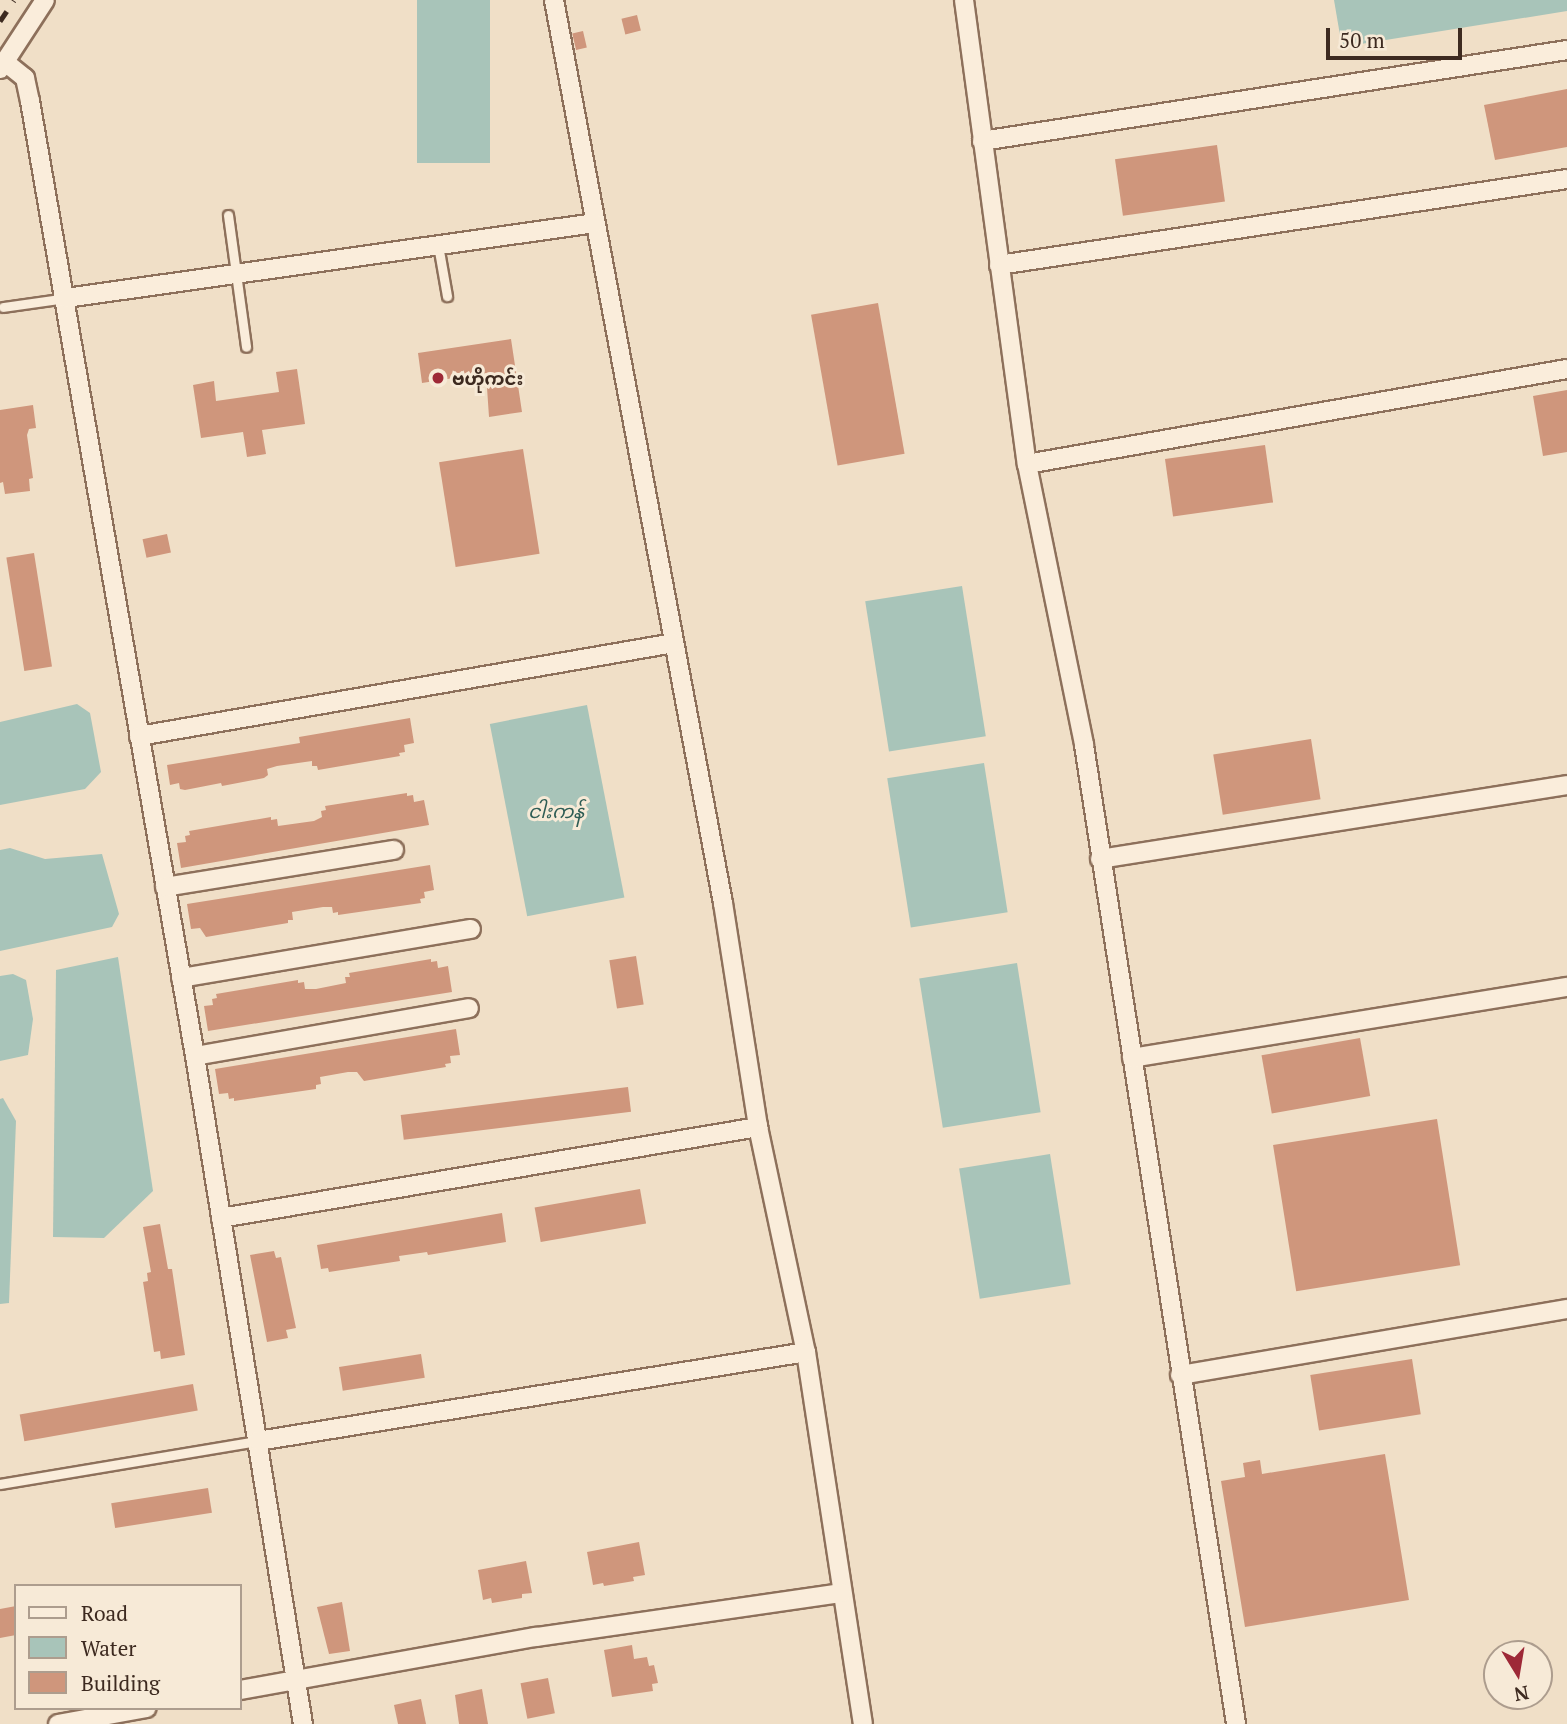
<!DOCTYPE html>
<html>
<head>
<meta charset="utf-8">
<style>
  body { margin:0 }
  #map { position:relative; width:1567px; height:1724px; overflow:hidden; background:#f0dfc7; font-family:"PT Serif","Noto Sans Myanmar",serif }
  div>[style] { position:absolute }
  .water>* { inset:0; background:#a8c4b9; transform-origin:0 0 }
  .building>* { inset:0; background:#cf967c; transform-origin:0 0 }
  .roads { filter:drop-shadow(2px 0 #8d705b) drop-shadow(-2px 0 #8d705b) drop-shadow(0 2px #8d705b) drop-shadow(0 -2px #8d705b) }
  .service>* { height:9px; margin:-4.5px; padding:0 4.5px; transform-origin:4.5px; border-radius:4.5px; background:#faeddb }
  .minor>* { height:18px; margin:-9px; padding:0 9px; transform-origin:9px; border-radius:9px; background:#faeddb }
  .rail>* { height:5px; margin-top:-2.5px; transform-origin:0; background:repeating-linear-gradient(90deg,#3d2a20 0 12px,transparent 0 24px) }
  .dots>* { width:19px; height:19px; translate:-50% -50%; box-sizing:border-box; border:4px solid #f7ead7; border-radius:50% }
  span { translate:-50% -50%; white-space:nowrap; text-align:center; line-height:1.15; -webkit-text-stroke:6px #f7ead7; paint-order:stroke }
  .poi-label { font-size:18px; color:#3d2a20; font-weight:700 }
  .left { translate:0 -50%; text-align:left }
  .water-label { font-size:19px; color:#2f5d55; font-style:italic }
  .legend { position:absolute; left:14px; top:1584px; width:228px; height:126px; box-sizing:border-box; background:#f7ead7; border:2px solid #ad9d8e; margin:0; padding:9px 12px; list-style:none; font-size:21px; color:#3d2a20 }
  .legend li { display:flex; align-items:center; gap:14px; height:35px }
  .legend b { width:35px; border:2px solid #ad9d8e }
  .north { position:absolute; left:1483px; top:1640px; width:70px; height:70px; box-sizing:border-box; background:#f7ead7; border:2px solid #ad9d8e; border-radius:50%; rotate:169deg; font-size:19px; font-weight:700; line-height:28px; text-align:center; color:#3d2a20 }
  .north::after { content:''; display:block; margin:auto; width:24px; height:32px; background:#9e2937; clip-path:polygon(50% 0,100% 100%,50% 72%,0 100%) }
  .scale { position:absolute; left:1326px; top:28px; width:136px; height:32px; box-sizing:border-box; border:4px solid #3d2a20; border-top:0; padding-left:9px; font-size:21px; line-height:24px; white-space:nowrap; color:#3d2a20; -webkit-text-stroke:5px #f7ead7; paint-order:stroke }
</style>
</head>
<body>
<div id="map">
  <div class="water">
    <i style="left:417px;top:0;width:73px;height:163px"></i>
    <i style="clip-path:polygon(1334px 0,1567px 0,1567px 11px,1342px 47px)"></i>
    <i style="left:962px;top:586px;width:152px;height:98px;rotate:81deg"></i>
    <i style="clip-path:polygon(77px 704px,90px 713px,101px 772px,85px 789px,0 805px,0 722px)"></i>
    <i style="left:587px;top:705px;width:196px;height:99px;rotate:79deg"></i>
    <i style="left:984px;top:763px;width:151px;height:98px;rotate:81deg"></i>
    <i style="clip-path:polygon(10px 848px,45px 859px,102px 854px,119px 914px,112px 927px,0 951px,0 850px)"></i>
    <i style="clip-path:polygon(118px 957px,153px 1191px,104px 1238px,53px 1237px,56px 970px)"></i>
    <i style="left:1017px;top:963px;width:151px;height:99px;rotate:81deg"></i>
    <i style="clip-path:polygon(13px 974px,26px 980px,33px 1019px,28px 1055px,0 1061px,0 976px)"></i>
    <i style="clip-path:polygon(3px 1098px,16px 1121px,9px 1303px,0 1304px,0 1099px)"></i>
    <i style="left:1050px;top:1154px;width:132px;height:92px;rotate:81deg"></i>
  </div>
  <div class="building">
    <i style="left:637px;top:15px;width:16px;height:16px;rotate:76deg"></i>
    <i style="left:583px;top:31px;width:17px;height:11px;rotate:77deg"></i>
    <i style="clip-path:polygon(1567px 89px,1567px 147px,1495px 160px,1484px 105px)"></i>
    <i style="left:1217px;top:145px;width:57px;height:103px;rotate:82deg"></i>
    <i style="left:878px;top:303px;width:153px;height:68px;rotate:80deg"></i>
    <i style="clip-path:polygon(511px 339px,522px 412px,489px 417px,486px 373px,422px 383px,418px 353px)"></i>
    <i style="clip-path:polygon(297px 369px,305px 424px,262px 430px,266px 454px,247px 457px,243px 432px,201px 438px,193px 385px,214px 381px,216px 401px,279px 392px,276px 372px)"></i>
    <i style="clip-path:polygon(1567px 390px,1567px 452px,1543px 456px,1533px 396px)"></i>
    <i style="clip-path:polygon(33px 405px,36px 428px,29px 429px,27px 435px,33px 478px,29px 479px,30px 491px,5px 494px,3px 482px,0 483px,0 410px)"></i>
    <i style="left:1265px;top:445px;width:58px;height:101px;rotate:82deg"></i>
    <i style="left:523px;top:449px;width:106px;height:85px;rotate:81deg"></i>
    <i style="left:167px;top:534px;width:19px;height:25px;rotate:78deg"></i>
    <i style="left:34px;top:553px;width:115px;height:28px;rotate:81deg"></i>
    <i style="clip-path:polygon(410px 718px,414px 743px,404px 745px,405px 752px,399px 753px,400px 756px,318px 770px,317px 766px,312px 766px,312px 761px,277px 766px,267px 769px,268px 775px,264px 778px,222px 786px,221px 783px,185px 790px,180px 789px,179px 783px,170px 785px,167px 765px,300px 743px,299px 737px)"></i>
    <i style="left:1311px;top:739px;width:61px;height:99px;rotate:81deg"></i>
    <i style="clip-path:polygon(407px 793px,407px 796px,413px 795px,414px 802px,424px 800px,429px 825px,181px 868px,177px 843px,186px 842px,185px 836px,190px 835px,189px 831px,271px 817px,271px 820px,277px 819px,278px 826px,314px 821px,322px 817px,321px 811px,326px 810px,325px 806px)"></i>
    <i style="clip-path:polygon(430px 865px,434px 890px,424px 892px,425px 898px,420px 899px,421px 903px,338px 915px,338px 912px,333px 913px,332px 907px,323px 907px,292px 912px,293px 920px,288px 920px,288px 923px,206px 937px,200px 928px,191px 929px,187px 904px)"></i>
    <i style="left:636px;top:956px;width:49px;height:27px;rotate:81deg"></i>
    <i style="clip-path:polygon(431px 959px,431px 962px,437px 961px,438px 968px,448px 966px,452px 992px,208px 1031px,204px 1006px,213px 1005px,212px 999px,217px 998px,216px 994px,298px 980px,298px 983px,304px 982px,305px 989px,316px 989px,346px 983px,345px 977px,350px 977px,349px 973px)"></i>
    <i style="clip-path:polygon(456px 1029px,460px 1055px,450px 1056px,451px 1063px,445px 1064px,446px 1067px,364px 1081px,357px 1072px,348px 1072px,320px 1077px,321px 1084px,316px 1085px,316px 1089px,234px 1101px,234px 1098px,229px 1099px,228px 1093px,219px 1094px,215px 1069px)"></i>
    <i style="left:1360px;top:1038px;width:59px;height:100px;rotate:80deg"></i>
    <i style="left:628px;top:1087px;width:25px;height:229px;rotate:83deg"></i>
    <i style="left:1437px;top:1119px;width:148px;height:166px;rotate:81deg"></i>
    <i style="left:640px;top:1189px;width:35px;height:107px;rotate:80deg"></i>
    <i style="clip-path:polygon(502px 1213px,506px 1242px,428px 1255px,427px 1252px,399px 1256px,400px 1261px,329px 1272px,328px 1268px,321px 1269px,317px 1245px)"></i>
    <i style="clip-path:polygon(160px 1224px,168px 1269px,172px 1269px,185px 1355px,161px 1359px,160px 1351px,154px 1352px,143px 1282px,148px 1281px,147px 1273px,151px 1272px,143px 1227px)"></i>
    <i style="clip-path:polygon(274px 1251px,276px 1258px,281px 1257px,296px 1328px,286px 1330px,288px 1338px,267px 1342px,250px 1255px)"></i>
    <i style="left:421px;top:1354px;width:24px;height:83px;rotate:81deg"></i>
    <i style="left:1412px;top:1359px;width:56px;height:103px;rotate:81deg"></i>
    <i style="left:193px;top:1384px;width:27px;height:176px;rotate:80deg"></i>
    <i style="clip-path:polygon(1385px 1454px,1409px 1600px,1245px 1627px,1221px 1481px,1245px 1477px,1243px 1463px,1260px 1460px,1262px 1474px)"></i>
    <i style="left:208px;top:1488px;width:25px;height:98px;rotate:81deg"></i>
    <i style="clip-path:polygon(639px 1542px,645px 1575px,633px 1577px,634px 1581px,604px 1586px,603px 1583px,593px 1585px,587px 1552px)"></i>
    <i style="clip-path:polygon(526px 1561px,532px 1593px,522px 1594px,522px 1598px,492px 1603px,491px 1598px,483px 1600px,478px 1570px)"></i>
    <i style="clip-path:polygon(342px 1602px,350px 1651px,329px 1654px,317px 1607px)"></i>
    <i style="clip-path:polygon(16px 1606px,16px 1635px,0 1638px,0 1609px)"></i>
    <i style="clip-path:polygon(632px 1645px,634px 1659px,647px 1657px,649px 1666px,654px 1665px,658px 1683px,652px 1684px,653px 1691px,612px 1697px,604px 1650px)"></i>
    <i style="left:548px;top:1678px;width:36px;height:28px;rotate:79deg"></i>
    <i style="clip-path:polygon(482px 1689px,488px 1724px,459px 1724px,455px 1695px)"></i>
    <i style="clip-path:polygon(421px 1699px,426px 1724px,398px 1724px,394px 1705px)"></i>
  </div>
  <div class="roads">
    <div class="service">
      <i style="left:228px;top:215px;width:133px;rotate:82.2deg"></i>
      <i style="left:438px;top:245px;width:52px;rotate:80deg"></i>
      <i style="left:3px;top:307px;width:64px;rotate:-8.1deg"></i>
      <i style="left:0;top:1484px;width:262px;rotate:-9.5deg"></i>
    </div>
    <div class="minor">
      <i style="left:554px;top:0;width:919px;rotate:79.4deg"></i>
      <i style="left:723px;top:903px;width:227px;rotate:81.1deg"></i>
      <i style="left:758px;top:1127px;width:230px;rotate:78deg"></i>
      <i style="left:806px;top:1352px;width:376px;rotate:81.3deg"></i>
      <i style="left:964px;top:0;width:468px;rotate:82.3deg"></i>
      <i style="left:1027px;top:464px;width:287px;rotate:78.5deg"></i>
      <i style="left:1084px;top:745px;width:991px;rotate:81.17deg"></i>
      <i style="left:5px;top:62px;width:26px;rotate:39deg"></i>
      <i style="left:25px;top:78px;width:24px;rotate:78deg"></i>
      <i style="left:30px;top:101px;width:969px;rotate:80.2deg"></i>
      <i style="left:195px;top:1056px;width:677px;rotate:80.82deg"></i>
      <i style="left:0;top:69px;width:82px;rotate:-56.9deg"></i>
      <i style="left:982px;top:141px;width:592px;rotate:-8.84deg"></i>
      <i style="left:999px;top:265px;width:574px;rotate:-8.61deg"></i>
      <i style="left:66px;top:298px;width:534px;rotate:-8.07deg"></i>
      <i style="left:1027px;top:464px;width:548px;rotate:-9.98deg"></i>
      <i style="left:139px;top:736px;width:543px;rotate:-9.86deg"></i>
      <i style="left:1100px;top:859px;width:473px;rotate:-9deg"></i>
      <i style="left:165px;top:887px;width:232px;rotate:-9.2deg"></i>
      <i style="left:181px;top:978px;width:294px;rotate:-9.6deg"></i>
      <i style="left:195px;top:1056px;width:278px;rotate:-9.9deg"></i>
      <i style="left:1132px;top:1058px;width:441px;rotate:-9.3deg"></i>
      <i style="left:221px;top:1218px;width:545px;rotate:-9.62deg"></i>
      <i style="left:1180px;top:1375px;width:393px;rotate:-9.7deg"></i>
      <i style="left:258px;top:1441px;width:555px;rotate:-9.22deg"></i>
      <i style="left:240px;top:1690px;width:301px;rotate:-10.2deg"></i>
      <i style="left:536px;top:1637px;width:309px;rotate:-8.2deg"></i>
      <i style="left:58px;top:1724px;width:90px;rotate:-10.2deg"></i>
    </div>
  </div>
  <div class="rail">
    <i style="left:0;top:21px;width:25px;rotate:-56deg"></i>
  </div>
  <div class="dots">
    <i style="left:438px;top:378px;background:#9e2937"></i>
  </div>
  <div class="poi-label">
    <span class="left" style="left:452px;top:378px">ဗဟိုကင်း</span>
  </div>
  <div class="water-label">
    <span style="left:556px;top:811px">ငါးကန်</span>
  </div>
  <ul class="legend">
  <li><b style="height:9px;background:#faeddb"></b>Road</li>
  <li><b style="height:19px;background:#a8c4b9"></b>Water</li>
  <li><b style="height:19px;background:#cf967c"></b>Building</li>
  </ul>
  <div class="north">N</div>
  <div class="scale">50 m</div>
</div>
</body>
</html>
